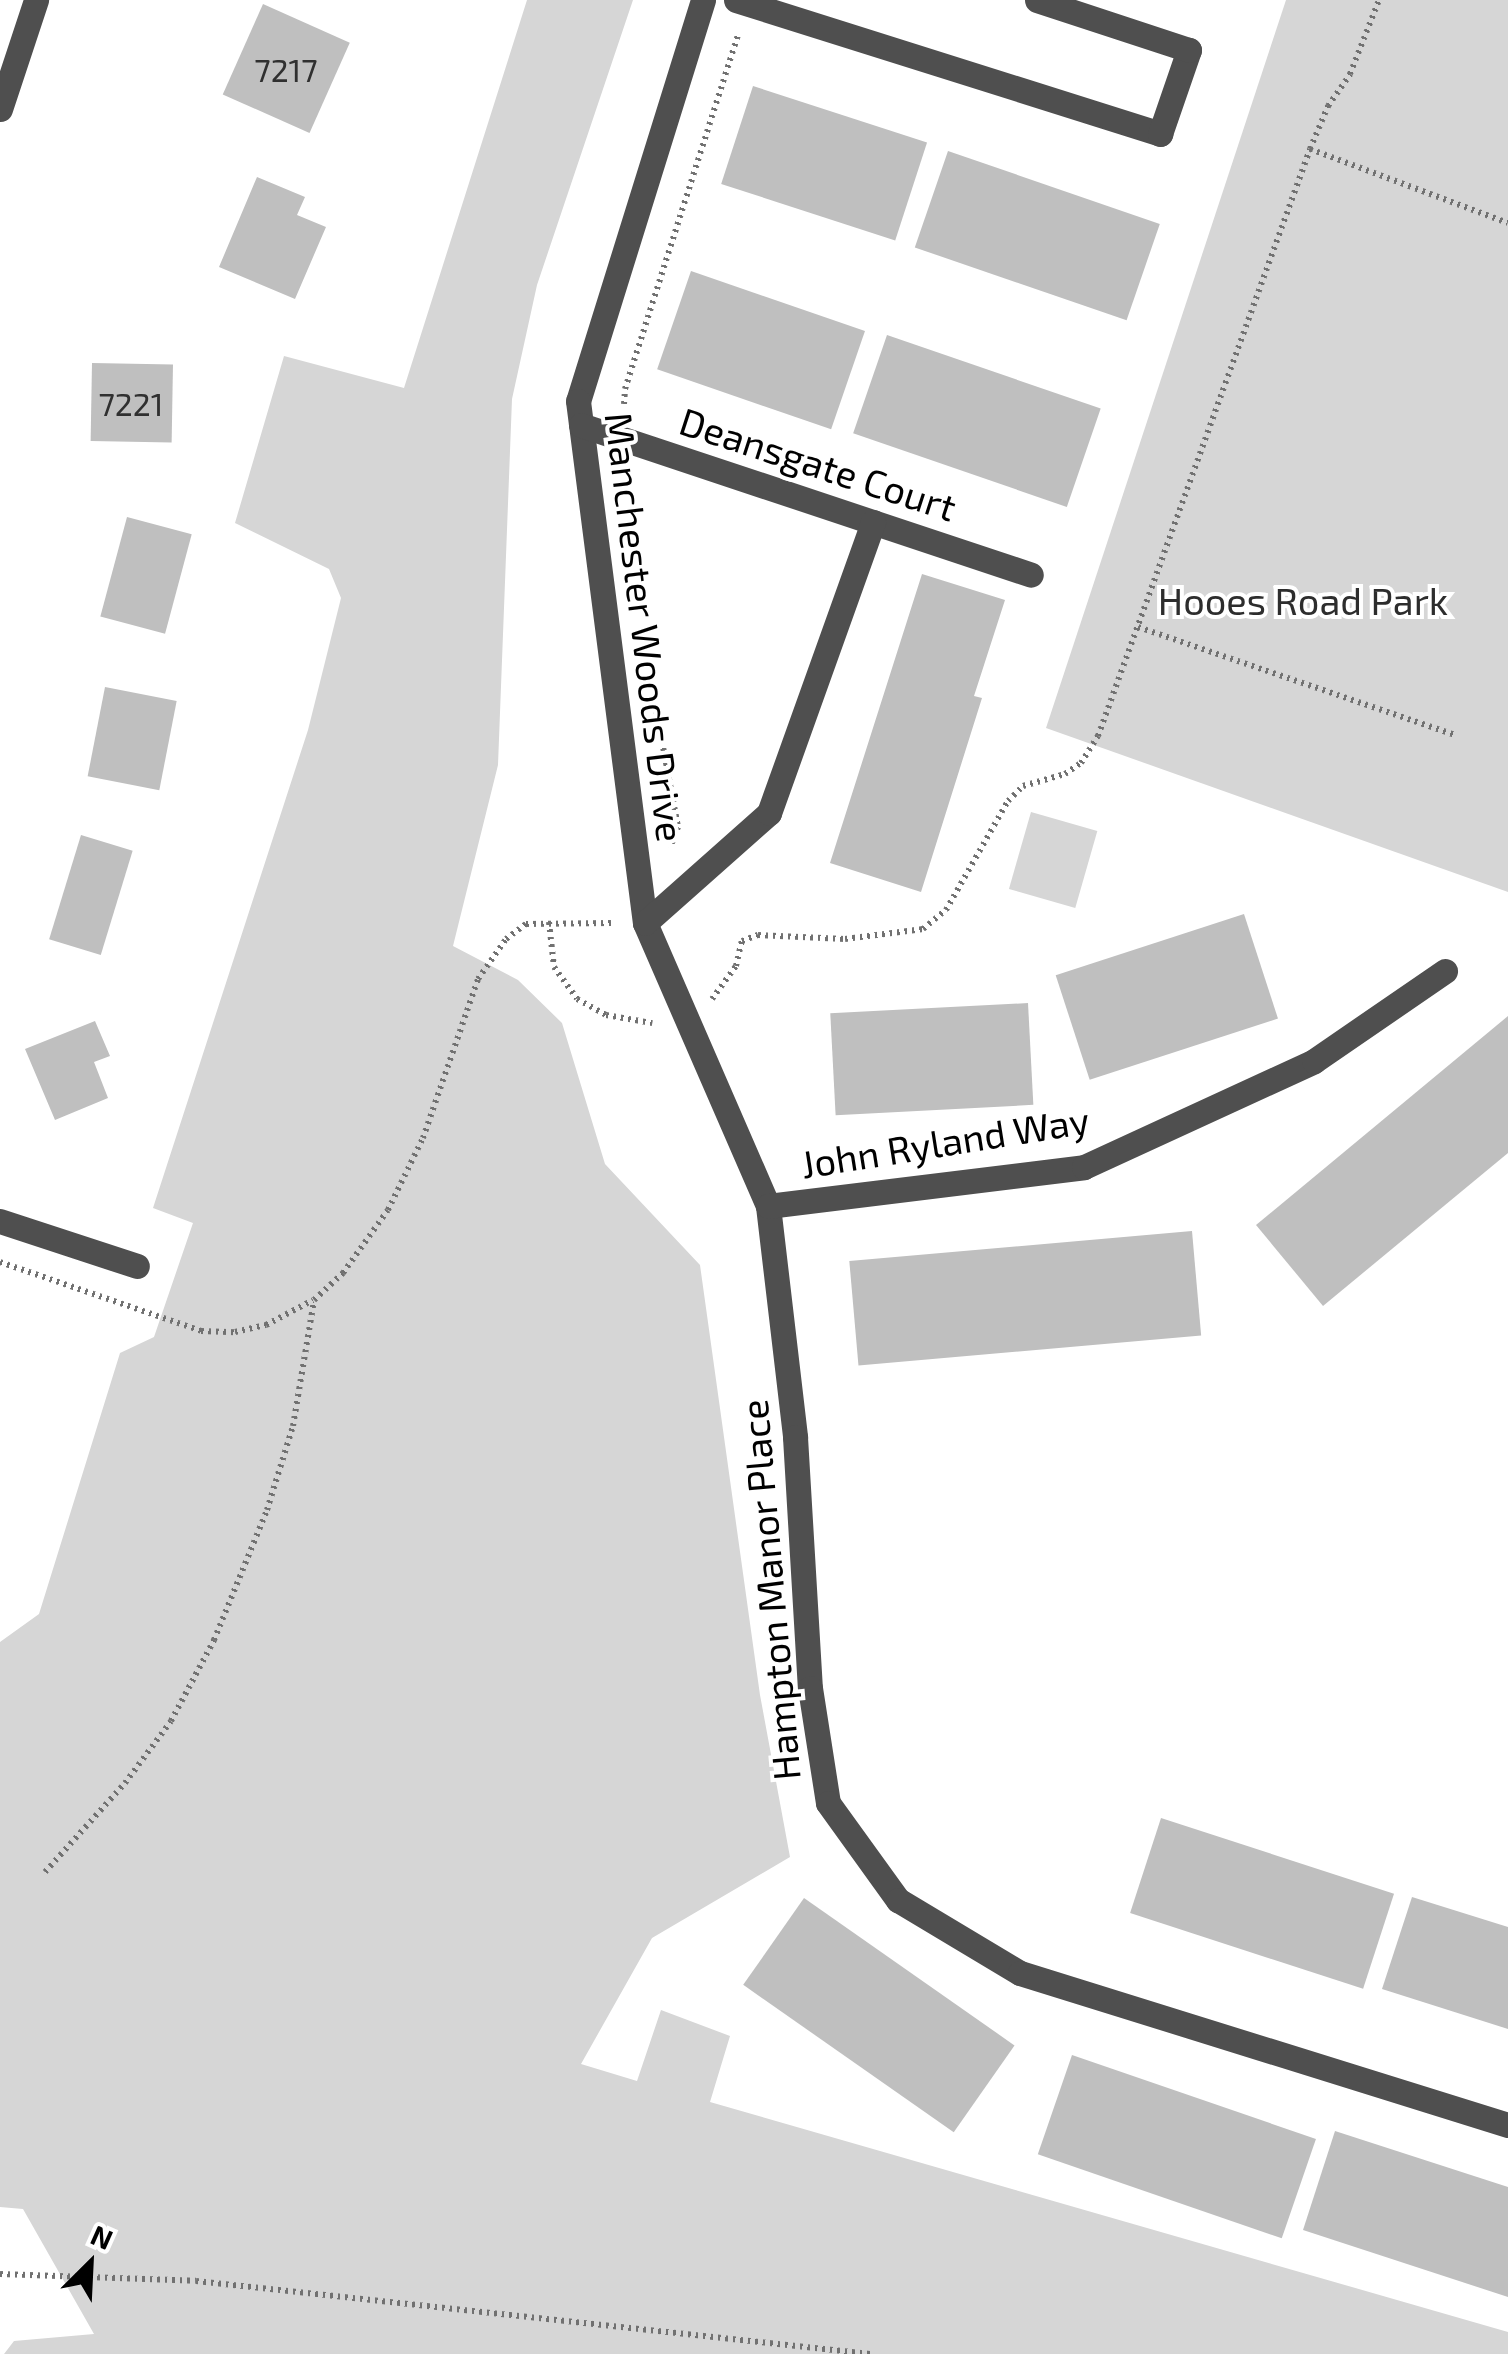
<!DOCTYPE html>
<html>
<head>
<meta charset="utf-8">
<style>
  body { margin:0 }
  #map { position:relative; width:1508px; height:2354px; overflow:hidden; background:#fff; font-family:"Exo 2",sans-serif }
  div>[style] { position:absolute }
  .green>* { inset:0; background:#d6d6d6; transform-origin:0 0 }
  .building>* { inset:0; background:#bfbfbf; transform-origin:0 0 }
  .path>* { height:6px; margin-top:-3px; transform-origin:0; background:repeating-linear-gradient(90deg,#717171 0 2.5px,transparent 0 7.5px) }
  .minor>* { height:25px; margin:-12.5px; padding:0 12.5px; transform-origin:12.5px; border-radius:12.5px; background:#4f4f4f }
  span { translate:-50% -50%; white-space:nowrap; text-align:center; line-height:1.15; -webkit-text-stroke:8px #fff; paint-order:stroke }
  .number-label { font-size:32px; color:#303030 }
  .number-label span { -webkit-text-stroke-width:0 }
  .street-label { font-size:38px; color:#000 }
  .park-label { font-size:38px; color:#2d2d2d }
  .north { position:absolute; left:40px; top:2214px; width:100px; height:100px; -webkit-text-stroke:8px #fff; paint-order:stroke; rotate:24deg; font-size:28px; font-weight:700; line-height:40px; text-align:center; color:#000 }
  .north::after { content:''; display:block; margin:auto; width:35px; height:45px; background:#000; clip-path:polygon(50% 0,100% 100%,50% 72%,0 100%) }
</style>
</head>
<body>
<div id="map">
  <div class="green">
    <i style="clip-path:polygon(527px 0,633px 0,537px 285px,512px 399px,498px 765px,453px 946px,518px 980px,562px 1023px,605px 1164px,700px 1265px,760px 1695px,790px 1857px,652px 1938px,581px 2064px,637px 2081px,661px 2010px,730px 2036px,710px 2102px,1508px 2332px,1508px 2354px,4px 2354px,14px 2341px,94px 2334px,23px 2209px,0 2207px,0 1642px,39px 1614px,120px 1353px,154px 1337px,193px 1223px,153px 1208px,308px 730px,341px 598px,329px 569px,235px 523px,284px 356px,404px 388px)"></i>
    <i style="clip-path:polygon(1286px 0,1508px 0,1508px 892px,1046px 728px)"></i>
    <i style="left:1031px;top:812px;width:69px;height:80px;rotate:16deg"></i>
  </div>
  <div class="building">
    <i style="left:263px;top:4px;width:95px;height:99px;rotate:24deg"></i>
    <i style="left:753px;top:86px;width:183px;height:103px;rotate:18deg"></i>
    <i style="left:948px;top:151px;width:224px;height:102px;rotate:19deg"></i>
    <i style="clip-path:polygon(257px 177px,305px 197px,297px 215px,326px 227px,295px 299px,219px 267px)"></i>
    <i style="left:691px;top:271px;width:184px;height:104px;rotate:19deg"></i>
    <i style="left:887px;top:335px;width:226px;height:104px;rotate:19deg"></i>
    <i style="left:92px;top:363px;width:81px;height:78px;rotate:1deg"></i>
    <i style="left:127px;top:517px;width:67px;height:103px;rotate:15deg"></i>
    <i style="clip-path:polygon(922px 574px,1005px 600px,974px 696px,982px 698px,921px 892px,830px 863px)"></i>
    <i style="left:105px;top:687px;width:73px;height:91px;rotate:11deg"></i>
    <i style="left:81px;top:835px;width:54px;height:109px;rotate:17deg"></i>
    <i style="left:1244px;top:914px;width:110px;height:198px;rotate:72deg"></i>
    <i style="left:1028px;top:1003px;width:102px;height:198px;rotate:87deg"></i>
    <i style="clip-path:polygon(1508px 1016px,1508px 1153px,1323px 1306px,1256px 1225px)"></i>
    <i style="clip-path:polygon(95px 1021px,110px 1056px,94px 1062px,108px 1098px,55px 1120px,25px 1049px)"></i>
    <i style="left:1192px;top:1231px;width:105px;height:344px;rotate:85deg"></i>
    <i style="left:1161px;top:1818px;width:245px;height:100px;rotate:18deg"></i>
    <i style="clip-path:polygon(1412px 1897px,1508px 1927px,1508px 2029px,1382px 1989px)"></i>
    <i style="left:804px;top:1898px;width:257px;height:106px;rotate:35deg"></i>
    <i style="left:1072px;top:2055px;width:258px;height:105px;rotate:19deg"></i>
    <i style="clip-path:polygon(1335px 2131px,1508px 2187px,1508px 2297px,1303px 2230px)"></i>
  </div>
  <div class="path">
    <i style="left:1310px;top:149px;width:211px;rotate:20.5deg"></i>
    <i style="left:624px;top:404px;width:15px;rotate:-86deg"></i>
    <i style="left:625px;top:389px;width:372px;rotate:-72.3deg"></i>
    <i style="left:1138px;top:627px;width:333px;rotate:18.8deg"></i>
    <i style="left:655px;top:704px;width:125px;rotate:79.4deg"></i>
    <i style="left:678px;top:827px;width:22px;rotate:111deg"></i>
    <i style="left:549px;top:922px;width:45px;rotate:83.7deg"></i>
    <i style="left:554px;top:967px;width:39px;rotate:54deg"></i>
    <i style="left:577px;top:999px;width:33px;rotate:29deg"></i>
    <i style="left:606px;top:1015px;width:47px;rotate:9.9deg"></i>
    <i style="left:712px;top:999px;width:41px;rotate:-54deg"></i>
    <i style="left:736px;top:966px;width:26px;rotate:-77deg"></i>
    <i style="left:742px;top:941px;width:17px;rotate:-21deg"></i>
    <i style="left:758px;top:935px;width:87px;rotate:2.6deg"></i>
    <i style="left:845px;top:939px;width:79px;rotate:-7.3deg"></i>
    <i style="left:923px;top:929px;width:30px;rotate:-40deg"></i>
    <i style="left:946px;top:910px;width:125px;rotate:-60.4deg"></i>
    <i style="left:1008px;top:801px;width:21px;rotate:-45deg"></i>
    <i style="left:1023px;top:786px;width:44px;rotate:-15.9deg"></i>
    <i style="left:1065px;top:774px;width:19px;rotate:-35deg"></i>
    <i style="left:1081px;top:763px;width:32px;rotate:-58deg"></i>
    <i style="left:1098px;top:736px;width:624px;rotate:-70.14deg"></i>
    <i style="left:1310px;top:149px;width:47px;rotate:-67.3deg"></i>
    <i style="left:1328px;top:106px;width:39px;rotate:-55deg"></i>
    <i style="left:1350px;top:74px;width:79px;rotate:-68.6deg"></i>
    <i style="left:0;top:1262px;width:213px;rotate:18.9deg"></i>
    <i style="left:201px;top:1331px;width:34px;rotate:2deg"></i>
    <i style="left:235px;top:1332px;width:32px;rotate:-13deg"></i>
    <i style="left:266px;top:1325px;width:53px;rotate:-28deg"></i>
    <i style="left:45px;top:1872px;width:120px;rotate:-48deg"></i>
    <i style="left:125px;top:1783px;width:77px;rotate:-53.4deg"></i>
    <i style="left:171px;top:1721px;width:92px;rotate:-62deg"></i>
    <i style="left:214px;top:1640px;width:140px;rotate:-67.8deg"></i>
    <i style="left:267px;top:1510px;width:88px;rotate:-72.8deg"></i>
    <i style="left:293px;top:1426px;width:128px;rotate:-80.5deg"></i>
    <i style="left:314px;top:1300px;width:40px;rotate:-43deg"></i>
    <i style="left:343px;top:1273px;width:77px;rotate:-54.5deg"></i>
    <i style="left:388px;top:1210px;width:80px;rotate:-64.1deg"></i>
    <i style="left:423px;top:1138px;width:168px;rotate:-70.9deg"></i>
    <i style="left:478px;top:979px;width:49px;rotate:-55deg"></i>
    <i style="left:506px;top:939px;width:25px;rotate:-37deg"></i>
    <i style="left:526px;top:924px;width:85px;rotate:-0.7deg"></i>
    <i style="left:0;top:2274px;width:196px;rotate:2deg"></i>
    <i style="left:196px;top:2281px;width:678px;rotate:6.18deg"></i>
  </div>
  <div class="minor">
    <i style="left:703px;top:0;width:420px;rotate:107.3deg"></i>
    <i style="left:578px;top:401px;width:526px;rotate:82.69deg"></i>
    <i style="left:645px;top:923px;width:309px;rotate:66.5deg"></i>
    <i style="left:768px;top:1206px;width:233px;rotate:83.3deg"></i>
    <i style="left:795px;top:1437px;width:251px;rotate:86.6deg"></i>
    <i style="left:810px;top:1688px;width:116px;rotate:81.1deg"></i>
    <i style="left:828px;top:1803px;width:120px;rotate:54.2deg"></i>
    <i style="left:898px;top:1900px;width:142px;rotate:30.9deg"></i>
    <i style="left:1020px;top:1973px;width:511px;rotate:17.3deg"></i>
    <i style="left:736px;top:0;width:445px;rotate:17.5deg"></i>
    <i style="left:1160px;top:134px;width:89px;rotate:-71deg"></i>
    <i style="left:1189px;top:50px;width:160px;rotate:-161.8deg"></i>
    <i style="left:0;top:109px;width:115px;rotate:-71.7deg"></i>
    <i style="left:581px;top:425px;width:474px;rotate:18.4deg"></i>
    <i style="left:645px;top:923px;width:166px;rotate:-41.6deg"></i>
    <i style="left:769px;top:813px;width:309px;rotate:-70.3deg"></i>
    <i style="left:768px;top:1206px;width:318px;rotate:-7deg"></i>
    <i style="left:1084px;top:1167px;width:253px;rotate:-24.7deg"></i>
    <i style="left:1314px;top:1061px;width:159px;rotate:-34.5deg"></i>
    <i style="left:0;top:1221px;width:144px;rotate:18.2deg"></i>
  </div>
  <div class="number-label">
    <span style="left:286px;top:69px">7217</span>
    <span style="left:131px;top:403px">7221</span>
  </div>
  <div class="street-label">
    <span style="left:818px;top:464px;rotate:18deg">Deansgate Court</span>
    <span style="left:645px;top:627px;rotate:83deg">Manchester Woods Drive</span>
    <span style="left:945px;top:1142px;rotate:-9deg">John Ryland Way</span>
    <span style="left:770px;top:1590px;rotate:-95deg">Hampton Manor Place</span>
  </div>
  <div class="park-label">
    <span style="left:1303px;top:601px">Hooes Road Park</span>
  </div>
  <div class="north">N</div>
</div>
</body>
</html>
